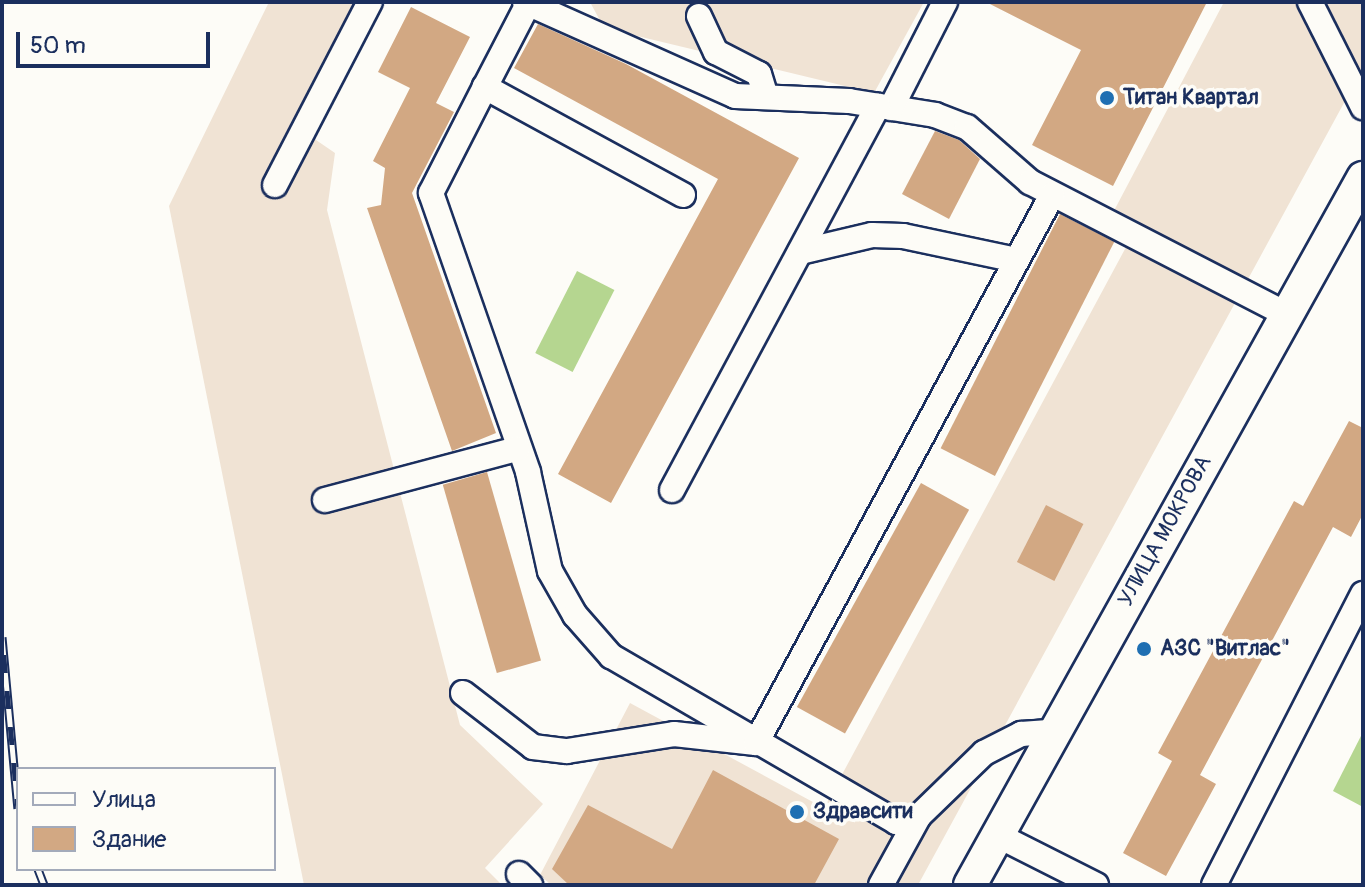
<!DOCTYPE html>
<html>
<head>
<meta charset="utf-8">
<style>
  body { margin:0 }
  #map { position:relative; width:1365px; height:887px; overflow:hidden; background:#fdfcf7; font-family:Pangolin,sans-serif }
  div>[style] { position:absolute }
  .built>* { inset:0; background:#f0e3d4 }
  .green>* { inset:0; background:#b5d690; transform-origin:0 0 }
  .building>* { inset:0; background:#d2a883; transform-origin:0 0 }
  .roads { filter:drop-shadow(2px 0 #1b2f5e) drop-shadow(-2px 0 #1b2f5e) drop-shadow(0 2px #1b2f5e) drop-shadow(0 -2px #1b2f5e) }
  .minor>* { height:24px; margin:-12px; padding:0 12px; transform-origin:12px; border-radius:12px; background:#fdfcf7 }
  .major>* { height:32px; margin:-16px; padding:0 16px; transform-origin:16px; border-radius:16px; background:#fdfcf7 }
  .rail>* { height:9px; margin-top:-4.5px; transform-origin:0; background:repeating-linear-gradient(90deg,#fdfcf7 0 18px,#1b2f5e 0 36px); box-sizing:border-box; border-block:2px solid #1b2f5e }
  .dots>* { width:22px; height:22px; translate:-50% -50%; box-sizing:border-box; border:4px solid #fdfcf7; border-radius:50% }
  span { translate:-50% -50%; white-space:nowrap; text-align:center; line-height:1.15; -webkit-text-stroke:7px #fdfcf7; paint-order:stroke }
  .poi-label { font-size:22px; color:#1b2f5e; font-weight:700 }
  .left { translate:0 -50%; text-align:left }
  .street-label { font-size:22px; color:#1b2f5e }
  .frame { position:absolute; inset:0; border:4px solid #1b2f5e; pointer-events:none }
  .legend { position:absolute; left:16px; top:767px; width:260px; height:104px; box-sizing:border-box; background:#fdfcf7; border:2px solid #a3aaba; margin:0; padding:10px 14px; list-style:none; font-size:24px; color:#1b2f5e }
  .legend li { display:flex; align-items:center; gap:16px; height:40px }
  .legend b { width:40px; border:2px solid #a3aaba }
  .scale { position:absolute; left:16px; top:32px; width:194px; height:36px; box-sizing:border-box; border:4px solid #1b2f5e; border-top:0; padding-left:10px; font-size:24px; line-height:28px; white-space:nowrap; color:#1b2f5e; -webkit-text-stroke:6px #fdfcf7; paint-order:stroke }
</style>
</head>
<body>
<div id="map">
  <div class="built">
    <i style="clip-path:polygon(269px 2px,365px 2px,297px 127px,335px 153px,327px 210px,460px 725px,543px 804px,485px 868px,502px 885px,304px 885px,169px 206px)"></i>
    <i style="clip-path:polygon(590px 2px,924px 2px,874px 93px,604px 28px)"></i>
    <i style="clip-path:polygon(1224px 2px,1363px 2px,1363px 68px,918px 885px,551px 885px,540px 875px,630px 703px,824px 808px,1132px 236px,1107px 224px)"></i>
  </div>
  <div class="green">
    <i style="left:577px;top:271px;width:42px;height:92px;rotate:27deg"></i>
    <i style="clip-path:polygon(1363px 732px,1363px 807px,1333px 791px)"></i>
  </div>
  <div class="building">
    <i style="clip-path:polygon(986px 2px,1207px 2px,1113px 186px,1032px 145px,1081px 50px)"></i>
    <i style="clip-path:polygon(411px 7px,470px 37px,436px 103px,454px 112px,412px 193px,496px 433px,452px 451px,367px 208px,381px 205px,385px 168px,373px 161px,410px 88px,378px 72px)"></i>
    <i style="clip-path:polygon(538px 24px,626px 64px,799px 158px,611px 503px,558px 474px,718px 179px,514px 68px)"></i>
    <i style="clip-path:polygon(935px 131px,959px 140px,980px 159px,949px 219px,902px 194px)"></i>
    <i style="left:1060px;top:214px;width:61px;height:263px;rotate:27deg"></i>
    <i style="clip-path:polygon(1349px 421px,1363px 428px,1363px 514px,1351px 537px,1333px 527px,1200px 775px,1216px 784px,1166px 876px,1123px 853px,1172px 761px,1158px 753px,1294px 501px,1303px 506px)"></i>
    <i style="left:487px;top:472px;width:196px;height:46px;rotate:74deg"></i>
    <i style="left:921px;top:483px;width:55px;height:256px;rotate:29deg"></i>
    <i style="left:1046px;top:505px;width:42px;height:64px;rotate:27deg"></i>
    <i style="clip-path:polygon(713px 770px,839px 839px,814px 885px,569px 885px,552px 869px,588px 805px,672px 849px)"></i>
  </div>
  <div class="roads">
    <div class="minor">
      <i style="left:525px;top:2px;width:230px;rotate:24.1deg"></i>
      <i style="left:735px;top:96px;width:114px;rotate:2.5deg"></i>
      <i style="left:849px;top:101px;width:87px;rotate:9.2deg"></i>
      <i style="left:935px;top:115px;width:34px;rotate:21deg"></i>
      <i style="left:967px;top:127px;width:84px;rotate:41.1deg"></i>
      <i style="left:1030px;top:182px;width:290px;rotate:27.3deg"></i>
      <i style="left:1310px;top:2px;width:118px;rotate:63.2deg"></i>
      <i style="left:699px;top:16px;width:40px;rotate:65deg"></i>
      <i style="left:716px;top:52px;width:48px;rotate:27.1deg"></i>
      <i style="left:759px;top:74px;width:24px;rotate:73deg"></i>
      <i style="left:485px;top:87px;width:96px;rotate:-62.6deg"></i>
      <i style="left:891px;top:108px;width:119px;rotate:-63deg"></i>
      <i style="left:275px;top:185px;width:206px;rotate:-62.6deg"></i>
      <i style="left:683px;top:195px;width:226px;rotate:-151.4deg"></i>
      <i style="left:485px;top:87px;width:119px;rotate:117deg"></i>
      <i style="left:431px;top:193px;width:295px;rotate:70.8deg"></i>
      <i style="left:528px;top:472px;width:101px;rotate:77.5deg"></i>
      <i style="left:550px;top:571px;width:51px;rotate:60.4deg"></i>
      <i style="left:575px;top:615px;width:55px;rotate:48.7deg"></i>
      <i style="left:611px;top:656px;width:330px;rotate:30.2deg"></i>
      <i style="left:896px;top:822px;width:24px;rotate:-15deg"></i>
      <i style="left:919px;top:816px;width:91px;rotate:-44.1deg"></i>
      <i style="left:984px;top:753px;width:42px;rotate:-27.2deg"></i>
      <i style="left:1021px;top:734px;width:31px;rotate:-4deg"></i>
      <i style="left:800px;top:252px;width:74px;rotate:-13.3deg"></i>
      <i style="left:872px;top:235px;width:31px;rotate:2deg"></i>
      <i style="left:903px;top:236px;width:116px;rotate:11.9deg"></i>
      <i style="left:672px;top:490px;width:436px;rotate:-61.8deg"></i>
      <i style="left:325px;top:500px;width:199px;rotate:-14.9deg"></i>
      <i style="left:463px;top:693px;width:88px;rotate:37.6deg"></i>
      <i style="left:533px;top:747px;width:34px;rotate:7deg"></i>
      <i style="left:567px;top:751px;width:108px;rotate:-9deg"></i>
      <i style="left:674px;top:734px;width:82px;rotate:6.3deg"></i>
      <i style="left:756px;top:743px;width:623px;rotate:-61.62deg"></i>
      <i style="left:997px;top:835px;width:111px;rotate:26.8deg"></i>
      <i style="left:519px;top:874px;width:16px;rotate:45deg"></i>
      <i style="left:881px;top:885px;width:79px;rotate:-61.2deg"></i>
      <i style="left:1214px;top:885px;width:327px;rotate:-62.9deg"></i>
    </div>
    <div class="major">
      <i style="left:970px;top:885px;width:809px;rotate:-60.93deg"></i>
    </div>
  </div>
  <div class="rail">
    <i style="left:2px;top:637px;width:172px;rotate:84.7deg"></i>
    <i style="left:38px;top:869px;width:17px;rotate:69deg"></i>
  </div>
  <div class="dots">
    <i style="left:1107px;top:98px;background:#1f6fb2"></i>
    <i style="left:1144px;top:649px;background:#1f6fb2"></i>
    <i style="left:797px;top:812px;background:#1f6fb2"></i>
  </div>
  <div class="poi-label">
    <span class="left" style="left:1123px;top:98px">Титан Квартал</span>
    <span class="left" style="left:1160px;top:649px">АЗС "Витлас"</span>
    <span class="left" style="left:813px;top:812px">Здравсити</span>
  </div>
  <div class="street-label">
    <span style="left:1165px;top:531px;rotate:-61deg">УЛИЦА МОКРОВА</span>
  </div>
  <div class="frame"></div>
  <ul class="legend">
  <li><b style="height:10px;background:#fdfcf7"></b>Улица</li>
  <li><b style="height:22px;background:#d2a883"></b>Здание</li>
  </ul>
  <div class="scale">50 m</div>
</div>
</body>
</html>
